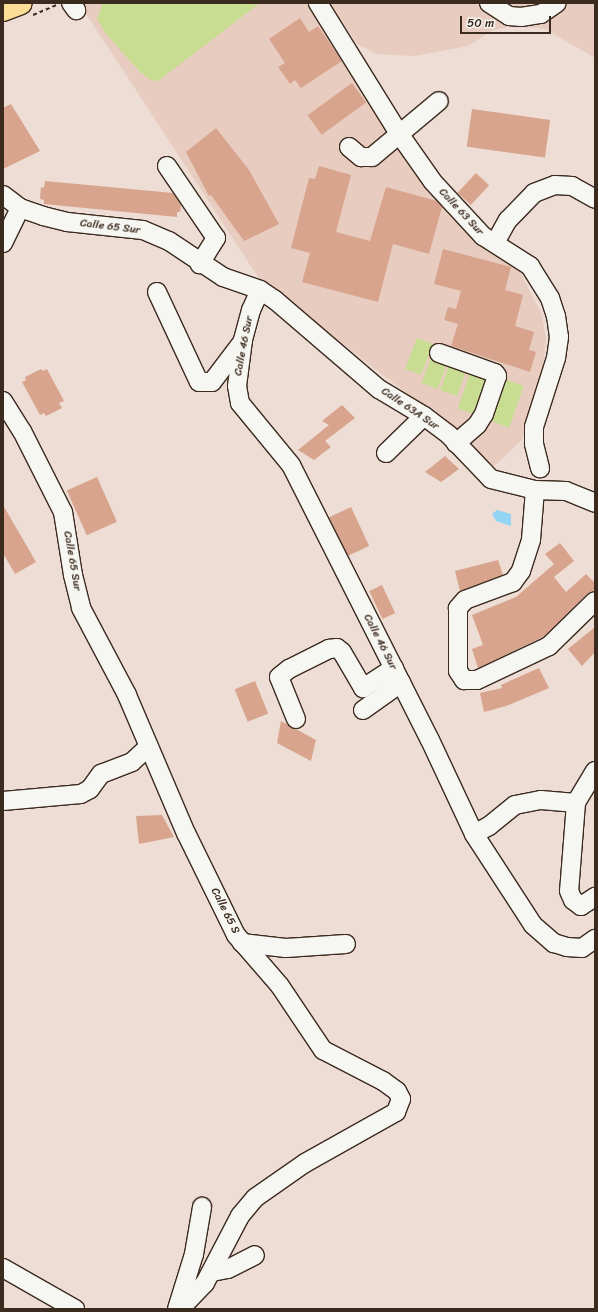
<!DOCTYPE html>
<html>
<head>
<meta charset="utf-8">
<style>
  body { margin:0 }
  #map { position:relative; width:598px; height:1312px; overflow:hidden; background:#edddd4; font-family:Sriracha,sans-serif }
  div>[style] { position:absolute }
  .built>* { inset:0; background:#e7ccbf }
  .green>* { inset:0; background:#c9dd92; transform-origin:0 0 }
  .water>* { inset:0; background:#94d5f5 }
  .building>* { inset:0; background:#d8a48d; transform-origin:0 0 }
  .path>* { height:2px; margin-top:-1px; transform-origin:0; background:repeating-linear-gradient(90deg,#3b2a1e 0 4px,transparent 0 7px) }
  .roads { filter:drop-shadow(1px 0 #3b2a1e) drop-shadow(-1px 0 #3b2a1e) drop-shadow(0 1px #3b2a1e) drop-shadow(0 -1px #3b2a1e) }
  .minor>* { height:18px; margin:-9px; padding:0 9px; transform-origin:9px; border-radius:9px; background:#f6f6f2 }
  .major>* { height:22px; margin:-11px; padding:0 11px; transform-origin:11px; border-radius:11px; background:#fdde96 }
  span { translate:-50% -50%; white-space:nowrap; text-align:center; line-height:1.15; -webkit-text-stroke:3px #f6f6f2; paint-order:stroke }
  .street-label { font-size:11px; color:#3b2a1e }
  .frame { position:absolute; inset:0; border:4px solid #3b2a1e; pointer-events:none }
  .scale { position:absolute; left:460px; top:16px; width:91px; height:18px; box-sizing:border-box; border:2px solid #3b2a1e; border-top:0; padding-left:5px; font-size:12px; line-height:14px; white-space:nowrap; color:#3b2a1e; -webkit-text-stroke:3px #f6f6f2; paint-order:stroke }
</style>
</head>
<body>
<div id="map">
  <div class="built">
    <i style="clip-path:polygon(79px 3px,309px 3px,469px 234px,520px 272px,542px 315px,546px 339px,543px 368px,522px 440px,492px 468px,463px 437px,260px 280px)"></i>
    <i style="clip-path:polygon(330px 3px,595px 3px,595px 58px,545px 29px,514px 26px,493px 30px,468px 46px,415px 56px,377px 54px,357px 44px)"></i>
  </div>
  <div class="green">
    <i style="clip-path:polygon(103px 3px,260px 3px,158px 81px,151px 80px,140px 72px,107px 35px,97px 19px)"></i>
    <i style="left:417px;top:338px;width:17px;height:33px;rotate:21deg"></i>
    <i style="left:433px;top:353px;width:17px;height:32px;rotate:21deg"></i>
    <i style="left:451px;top:359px;width:18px;height:33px;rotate:19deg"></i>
    <i style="left:472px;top:367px;width:24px;height:44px;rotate:19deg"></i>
    <i style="left:501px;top:378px;width:24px;height:44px;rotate:19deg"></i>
  </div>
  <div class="water">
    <i style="clip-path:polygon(497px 510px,511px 514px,511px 526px,496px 521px,492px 514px)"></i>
  </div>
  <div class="building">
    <i style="clip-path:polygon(300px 18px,309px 32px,318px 26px,342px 61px,301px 88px,295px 80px,290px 84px,278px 67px,285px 63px,269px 39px)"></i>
    <i style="left:352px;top:83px;width:24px;height:55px;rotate:54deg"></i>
    <i style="clip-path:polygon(11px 104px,40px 151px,3px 169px,3px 108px)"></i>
    <i style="left:472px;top:109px;width:79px;height:38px;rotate:8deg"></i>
    <i style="clip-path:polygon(216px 128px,249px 170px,279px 224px,244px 241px,211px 195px,209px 196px,186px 152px)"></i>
    <i style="clip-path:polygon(319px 166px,351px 175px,336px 232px,370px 241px,386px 187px,437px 201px,442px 207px,429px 254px,393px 244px,378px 302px,302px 282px,310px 253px,291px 248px,309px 178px,315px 179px)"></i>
    <i style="left:476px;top:173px;width:18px;height:27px;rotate:43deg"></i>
    <i style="clip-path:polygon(45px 181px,173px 193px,181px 205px,180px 212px,177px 212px,177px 217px,44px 204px,44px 200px,40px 199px,41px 187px,44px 188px)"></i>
    <i style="clip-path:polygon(443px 249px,511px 267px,505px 290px,523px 295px,515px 326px,534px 332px,529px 350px,536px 352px,530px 372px,451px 346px,458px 324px,444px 320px,448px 307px,456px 309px,461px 291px,434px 284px)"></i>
    <i style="clip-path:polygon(41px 369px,43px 371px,47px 369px,64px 401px,59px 403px,62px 408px,46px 416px,44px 413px,40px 415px,22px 382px,26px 380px,25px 377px)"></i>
    <i style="clip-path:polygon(342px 405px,355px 418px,325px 441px,331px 447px,314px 460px,298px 450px,329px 425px,322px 421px)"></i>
    <i style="clip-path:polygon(445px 456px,459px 469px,441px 482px,425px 472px)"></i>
    <i style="left:97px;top:477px;width:49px;height:33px;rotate:66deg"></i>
    <i style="clip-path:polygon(3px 505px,36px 562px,15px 574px,3px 553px)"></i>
    <i style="left:351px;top:507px;width:43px;height:24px;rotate:65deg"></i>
    <i style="clip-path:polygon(560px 543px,574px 561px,554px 577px,566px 592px,586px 574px,595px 583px,595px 590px,588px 593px,543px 637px,478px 668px,472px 649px,483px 645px,472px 615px,516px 597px,554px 564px,545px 554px)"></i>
    <i style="clip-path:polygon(498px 560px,503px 575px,460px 591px,455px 571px)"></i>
    <i style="left:382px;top:585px;width:31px;height:14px;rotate:65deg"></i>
    <i style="clip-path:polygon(595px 627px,595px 652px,582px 666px,568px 649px)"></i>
    <i style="clip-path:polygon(539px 668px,549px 688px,506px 706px,484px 712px,480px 693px,502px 688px,501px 685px)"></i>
    <i style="left:255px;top:681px;width:35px;height:22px;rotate:68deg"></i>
    <i style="clip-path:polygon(281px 721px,316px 740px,311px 761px,277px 743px)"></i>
    <i style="clip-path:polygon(162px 815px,174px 837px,139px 844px,136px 816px)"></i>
  </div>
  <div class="path">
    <i style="left:33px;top:15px;width:26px;rotate:-23deg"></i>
  </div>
  <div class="roads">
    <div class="minor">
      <i style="left:71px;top:3px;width:9px;rotate:54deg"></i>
      <i style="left:318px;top:3px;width:155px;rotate:58.2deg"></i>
      <i style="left:400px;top:135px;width:57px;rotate:54.9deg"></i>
      <i style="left:433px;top:182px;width:74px;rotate:47.2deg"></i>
      <i style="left:483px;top:236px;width:56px;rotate:32.6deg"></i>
      <i style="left:530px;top:266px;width:38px;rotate:58deg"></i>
      <i style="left:550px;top:298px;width:19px;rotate:72deg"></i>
      <i style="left:556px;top:316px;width:21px;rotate:82deg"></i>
      <i style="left:559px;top:337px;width:21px;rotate:98deg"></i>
      <i style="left:556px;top:358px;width:72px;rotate:107.7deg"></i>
      <i style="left:534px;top:427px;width:17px;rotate:90deg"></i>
      <i style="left:534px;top:444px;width:25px;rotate:76deg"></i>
      <i style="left:489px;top:3px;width:24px;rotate:33deg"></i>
      <i style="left:509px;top:16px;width:12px;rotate:5deg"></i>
      <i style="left:521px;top:17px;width:20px;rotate:-9deg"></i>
      <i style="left:541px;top:14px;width:19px;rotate:-35deg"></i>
      <i style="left:349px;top:147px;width:16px;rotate:40deg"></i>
      <i style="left:361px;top:157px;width:11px"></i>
      <i style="left:372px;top:157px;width:87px;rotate:-39.9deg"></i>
      <i style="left:167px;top:166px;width:87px;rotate:55.8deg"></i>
      <i style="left:216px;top:238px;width:31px;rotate:122deg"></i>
      <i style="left:3px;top:195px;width:21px;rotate:37deg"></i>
      <i style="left:20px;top:208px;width:24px;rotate:19deg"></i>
      <i style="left:43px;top:216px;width:25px;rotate:14deg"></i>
      <i style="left:67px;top:222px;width:76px;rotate:6deg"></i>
      <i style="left:143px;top:230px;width:28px;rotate:23deg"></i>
      <i style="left:169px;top:241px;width:65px;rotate:33.7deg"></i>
      <i style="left:223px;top:277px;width:39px;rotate:19deg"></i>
      <i style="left:260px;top:290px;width:18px;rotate:34deg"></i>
      <i style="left:275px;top:300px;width:137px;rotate:40.6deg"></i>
      <i style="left:379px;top:389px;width:52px;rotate:31deg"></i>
      <i style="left:424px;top:416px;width:31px;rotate:37deg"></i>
      <i style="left:449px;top:435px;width:61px;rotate:46.3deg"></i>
      <i style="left:491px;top:479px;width:45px;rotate:14deg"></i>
      <i style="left:535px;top:490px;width:31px;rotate:2deg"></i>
      <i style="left:566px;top:491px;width:31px;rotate:22deg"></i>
      <i style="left:3px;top:243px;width:39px;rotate:-64deg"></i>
      <i style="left:495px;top:243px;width:26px;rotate:-61deg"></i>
      <i style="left:508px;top:220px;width:37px;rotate:-46deg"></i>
      <i style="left:534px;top:193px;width:22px;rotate:-21deg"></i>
      <i style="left:555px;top:185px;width:17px;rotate:3deg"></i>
      <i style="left:572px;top:186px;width:26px;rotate:29deg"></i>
      <i style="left:260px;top:290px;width:22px;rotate:114deg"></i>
      <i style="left:251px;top:310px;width:31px;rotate:105deg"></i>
      <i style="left:243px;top:340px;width:46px;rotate:97.4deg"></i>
      <i style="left:237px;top:386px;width:17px;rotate:80deg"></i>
      <i style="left:240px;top:403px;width:80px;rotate:50.6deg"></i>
      <i style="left:291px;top:465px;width:308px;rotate:63.2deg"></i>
      <i style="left:430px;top:740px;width:104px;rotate:64.9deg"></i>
      <i style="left:474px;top:834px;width:108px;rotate:57deg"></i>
      <i style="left:533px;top:925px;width:28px;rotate:41deg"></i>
      <i style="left:554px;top:943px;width:14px;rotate:17deg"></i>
      <i style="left:567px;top:947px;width:15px;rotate:4deg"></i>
      <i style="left:582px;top:948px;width:16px;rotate:-35deg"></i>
      <i style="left:157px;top:292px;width:99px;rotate:65deg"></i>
      <i style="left:199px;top:382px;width:13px"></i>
      <i style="left:212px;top:382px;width:51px;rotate:-52.9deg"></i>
      <i style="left:439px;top:353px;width:59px;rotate:19.7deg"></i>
      <i style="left:495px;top:373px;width:4px;rotate:56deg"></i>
      <i style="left:497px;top:376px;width:40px;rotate:108.9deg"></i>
      <i style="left:484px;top:414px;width:13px;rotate:122deg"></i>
      <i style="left:477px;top:425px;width:28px;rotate:139deg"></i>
      <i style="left:3px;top:401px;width:36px;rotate:58deg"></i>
      <i style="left:22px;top:431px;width:91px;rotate:63.2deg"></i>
      <i style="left:63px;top:512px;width:64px;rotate:81deg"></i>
      <i style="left:73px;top:575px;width:34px;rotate:76deg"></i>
      <i style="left:81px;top:608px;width:98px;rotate:62.1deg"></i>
      <i style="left:127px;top:695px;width:150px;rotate:66.9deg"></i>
      <i style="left:186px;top:833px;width:114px;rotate:63.9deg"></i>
      <i style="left:236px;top:935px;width:67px;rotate:49.2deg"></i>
      <i style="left:280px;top:986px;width:77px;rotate:56.1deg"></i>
      <i style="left:323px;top:1050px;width:68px;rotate:27.3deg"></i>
      <i style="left:383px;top:1081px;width:17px;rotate:36deg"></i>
      <i style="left:397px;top:1091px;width:9px;rotate:63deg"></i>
      <i style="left:401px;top:1099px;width:14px;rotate:111deg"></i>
      <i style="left:396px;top:1112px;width:104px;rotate:150.7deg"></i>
      <i style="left:305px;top:1163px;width:61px;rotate:145deg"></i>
      <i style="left:255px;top:1198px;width:23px;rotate:130deg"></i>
      <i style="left:240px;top:1216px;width:76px;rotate:117.6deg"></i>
      <i style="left:205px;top:1283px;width:36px;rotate:134deg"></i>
      <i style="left:386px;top:453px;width:53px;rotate:-44.2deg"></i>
      <i style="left:535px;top:490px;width:50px;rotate:94.6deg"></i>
      <i style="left:531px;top:540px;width:33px;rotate:108deg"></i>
      <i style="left:521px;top:571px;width:14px;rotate:126deg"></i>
      <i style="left:513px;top:582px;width:51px;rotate:159.4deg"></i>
      <i style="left:465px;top:600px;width:11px;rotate:131deg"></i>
      <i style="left:458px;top:608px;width:63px;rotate:90deg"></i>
      <i style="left:458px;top:671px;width:11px;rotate:56deg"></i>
      <i style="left:464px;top:680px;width:13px"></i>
      <i style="left:477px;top:680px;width:80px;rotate:-25.3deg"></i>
      <i style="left:549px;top:646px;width:64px;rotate:-44.4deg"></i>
      <i style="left:363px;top:710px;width:47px;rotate:-35.4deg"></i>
      <i style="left:296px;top:719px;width:45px;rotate:-112deg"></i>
      <i style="left:279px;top:677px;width:13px;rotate:-39deg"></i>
      <i style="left:289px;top:669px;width:45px;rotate:-26.6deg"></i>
      <i style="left:329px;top:649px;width:8px;rotate:-7deg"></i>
      <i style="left:337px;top:648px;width:6px;rotate:39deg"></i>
      <i style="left:342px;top:652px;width:42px;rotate:59.7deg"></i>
      <i style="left:363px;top:688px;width:37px;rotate:-33deg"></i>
      <i style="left:595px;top:771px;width:37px;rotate:121deg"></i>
      <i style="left:576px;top:803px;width:88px;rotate:94.5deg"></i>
      <i style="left:569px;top:891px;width:10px;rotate:66deg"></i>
      <i style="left:573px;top:900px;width:10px;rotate:37deg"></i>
      <i style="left:581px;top:906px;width:17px;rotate:-33deg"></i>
      <i style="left:3px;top:801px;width:78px;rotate:-5.1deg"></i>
      <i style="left:81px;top:794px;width:10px;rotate:-29deg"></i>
      <i style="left:90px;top:789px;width:19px;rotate:-54deg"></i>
      <i style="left:101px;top:774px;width:33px;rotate:-21deg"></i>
      <i style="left:132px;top:762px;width:22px;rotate:-43deg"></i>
      <i style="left:474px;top:834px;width:17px;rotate:-28deg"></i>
      <i style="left:489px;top:826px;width:33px;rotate:-39deg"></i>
      <i style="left:515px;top:805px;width:26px;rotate:-11deg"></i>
      <i style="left:541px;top:800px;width:35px;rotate:5deg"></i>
      <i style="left:242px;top:943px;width:44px;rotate:6.5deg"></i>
      <i style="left:286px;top:948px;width:60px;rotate:-3.8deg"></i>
      <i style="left:3px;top:1268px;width:83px;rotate:29.7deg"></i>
      <i style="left:212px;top:1272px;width:16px;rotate:-11deg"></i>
      <i style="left:228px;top:1269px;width:30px;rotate:-27deg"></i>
      <i style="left:177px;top:1309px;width:58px;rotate:-72.8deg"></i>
      <i style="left:194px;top:1254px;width:48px;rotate:-80.3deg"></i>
    </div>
    <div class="major">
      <i style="left:3px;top:10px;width:19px;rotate:-21deg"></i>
    </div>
  </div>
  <div class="street-label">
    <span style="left:461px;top:212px;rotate:47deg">Calle 63 Sur</span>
    <span style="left:110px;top:227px;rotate:7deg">Calle 65 Sur</span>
    <span style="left:244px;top:346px;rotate:-79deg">Calle 46 Sur</span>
    <span style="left:410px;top:409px;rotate:34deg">Calle 63A Sur</span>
    <span style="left:72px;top:561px;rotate:80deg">Calle 65 Sur</span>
    <span style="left:380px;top:642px;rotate:63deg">Calle 46 Sur</span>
    <span style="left:225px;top:911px;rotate:63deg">Calle 65 S</span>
  </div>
  <div class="frame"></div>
  <div class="scale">50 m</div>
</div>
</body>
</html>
